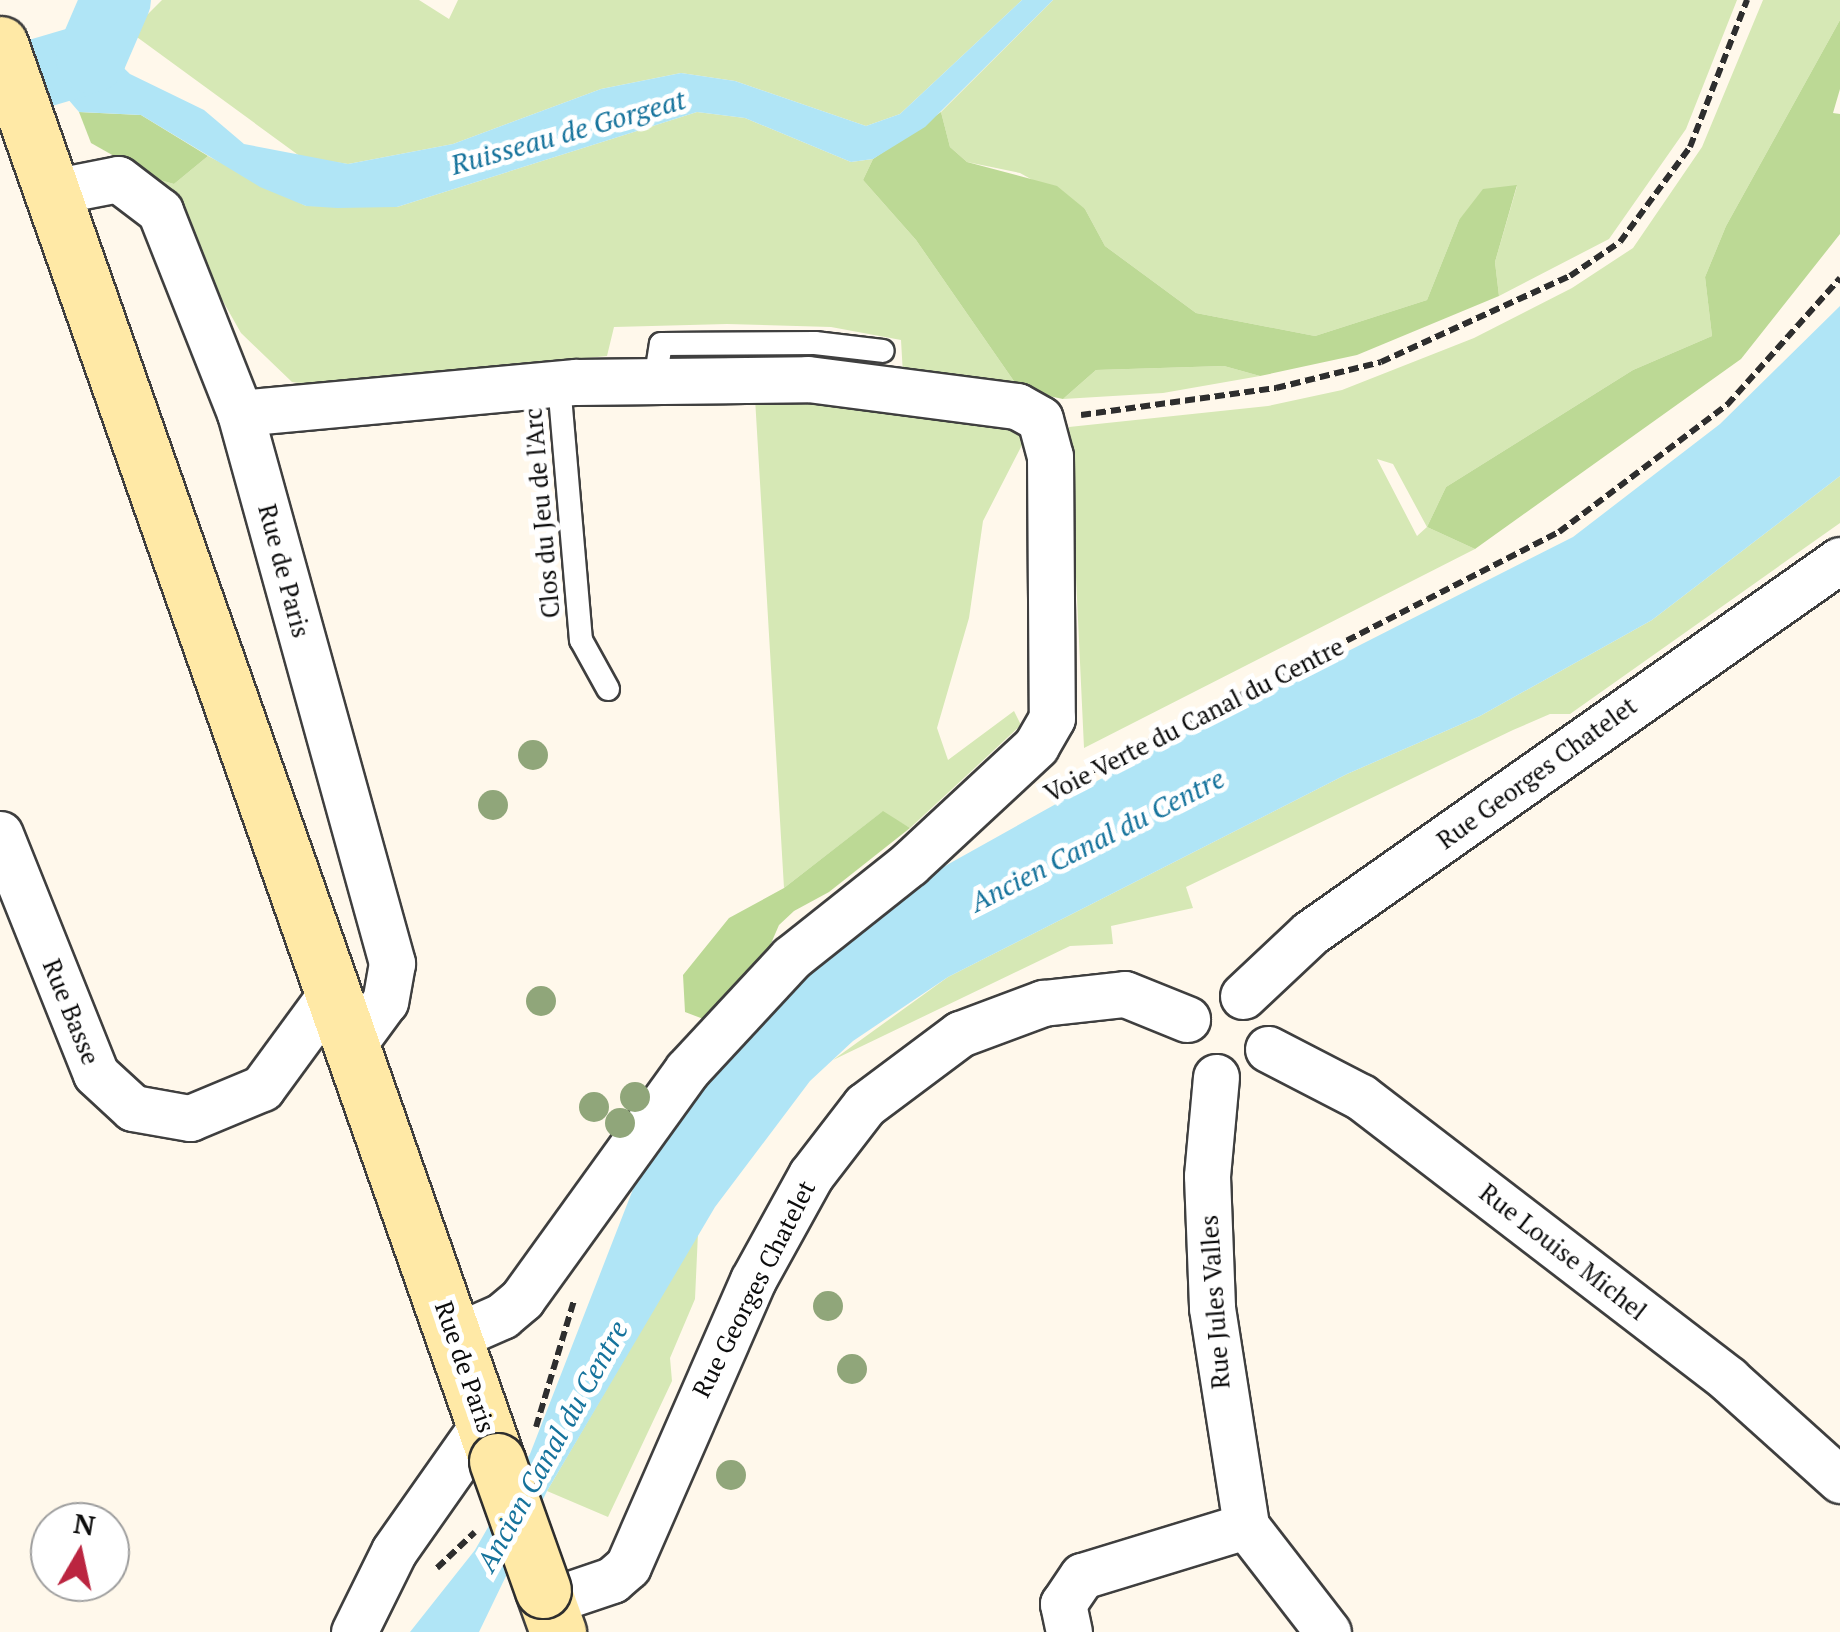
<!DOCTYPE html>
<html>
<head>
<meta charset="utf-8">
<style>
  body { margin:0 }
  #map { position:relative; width:1840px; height:1632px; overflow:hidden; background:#fff8eb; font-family:"PT Serif",serif }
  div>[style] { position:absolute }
  .green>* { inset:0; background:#d6e8b5 }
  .forest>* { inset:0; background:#bcd995 }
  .water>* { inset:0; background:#b0e5f6 }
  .river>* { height:70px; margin:-35px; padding:0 35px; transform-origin:35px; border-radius:35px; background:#b0e5f6 }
  .path>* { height:6px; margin-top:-3px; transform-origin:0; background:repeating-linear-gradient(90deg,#2e2e2e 0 10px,transparent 0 15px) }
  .roads { filter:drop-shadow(2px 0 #3f3f3f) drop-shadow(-2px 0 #3f3f3f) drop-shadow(0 2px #3f3f3f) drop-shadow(0 -2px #3f3f3f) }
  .lane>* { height:22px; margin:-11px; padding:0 11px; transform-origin:11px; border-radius:11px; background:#fff }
  .street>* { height:45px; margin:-22.5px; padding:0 22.5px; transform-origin:22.5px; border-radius:22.5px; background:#fff }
  .secondary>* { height:55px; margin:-27.5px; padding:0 27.5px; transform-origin:27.5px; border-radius:27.5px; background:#ffe9a6 }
  .bridges { filter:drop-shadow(2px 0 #2e2e2e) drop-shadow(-2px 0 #2e2e2e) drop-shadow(0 2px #2e2e2e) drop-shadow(0 -2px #2e2e2e) }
  .secondary-bridge>* { height:55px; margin:-27.5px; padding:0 27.5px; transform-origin:27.5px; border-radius:27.5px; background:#ffe9a6 }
  .trees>* { width:30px; height:30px; margin:-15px; border-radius:50%; background:#90a67a }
  span { translate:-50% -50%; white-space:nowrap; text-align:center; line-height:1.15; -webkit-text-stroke:10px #fff; paint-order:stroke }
  .street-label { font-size:25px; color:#0c0c0c }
  .water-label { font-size:28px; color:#16739c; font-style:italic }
  .north { position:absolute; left:30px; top:1502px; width:100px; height:100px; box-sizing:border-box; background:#fff; border:2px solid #9e9e9e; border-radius:50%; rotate:9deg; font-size:28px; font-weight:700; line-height:40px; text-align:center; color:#0c0c0c }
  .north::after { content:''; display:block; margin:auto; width:35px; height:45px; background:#bb2540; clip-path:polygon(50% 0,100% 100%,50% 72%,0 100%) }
</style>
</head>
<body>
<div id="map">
  <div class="green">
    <i style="clip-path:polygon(162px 0,419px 0,449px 19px,458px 0,1022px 0,900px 114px,866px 126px,735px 81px,681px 73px,601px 89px,453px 144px,348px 164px,301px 157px,130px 32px)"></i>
    <i style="clip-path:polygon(1053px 0,1737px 0,1686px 129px,1609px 239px,1499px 296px,1495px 262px,1517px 186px,1459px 220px,1427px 300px,1315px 336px,1196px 313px,1105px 246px,1085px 209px,1020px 173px,967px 162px,950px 147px,941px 112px)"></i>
    <i style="clip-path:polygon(evenodd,1763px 0,1840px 0,1840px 20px,1726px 226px,1705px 277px,1712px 336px,1633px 370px,1446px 487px,1427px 527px,1475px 549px,1084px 748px,1069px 427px,1268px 406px,1342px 390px,1474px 338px,1572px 288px,1633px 248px,1702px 147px,1763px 0,1377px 459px,1393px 464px,1427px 527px,1417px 536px,1377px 459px)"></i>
    <i style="clip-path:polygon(697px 112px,745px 118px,851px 162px,873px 159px,863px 180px,916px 240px,1020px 390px,903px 375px,901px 340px,831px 327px,727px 324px,614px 327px,607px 356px,321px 385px,292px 382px,241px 333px,153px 178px,174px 184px,208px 156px,306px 206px,397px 207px)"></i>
    <i style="clip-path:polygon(1224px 366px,1260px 376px,1163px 393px,1063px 399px,1096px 370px)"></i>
    <i style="clip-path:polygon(755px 398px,908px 404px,1020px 429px,1022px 445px,983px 521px,969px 618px,937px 728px,948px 760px,1014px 711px,1021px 725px,910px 828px,882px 812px,784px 888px)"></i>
    <i style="clip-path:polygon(1840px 476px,1840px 523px,1570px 714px,1550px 714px,1513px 730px,1186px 887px,1193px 908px,1111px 926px,1113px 944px,1070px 946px,833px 1060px,948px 977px,1347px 774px,1480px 716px,1652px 620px)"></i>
    <i style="clip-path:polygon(698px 1233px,695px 1299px,670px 1358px,672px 1381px,608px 1517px,547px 1491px)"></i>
  </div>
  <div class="forest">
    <i style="clip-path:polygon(1840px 20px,1840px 89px,1833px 113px,1840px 114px,1840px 234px,1741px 359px,1475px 549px,1427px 527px,1446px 487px,1633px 370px,1712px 336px,1705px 277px,1726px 226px)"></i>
    <i style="clip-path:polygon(79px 112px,141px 115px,208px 156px,174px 184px,153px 178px,91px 143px)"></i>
    <i style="clip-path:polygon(941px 112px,950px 147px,967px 162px,1057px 186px,1085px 209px,1105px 246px,1196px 313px,1315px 336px,1427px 300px,1459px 220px,1483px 189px,1517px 185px,1495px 262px,1499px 296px,1357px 355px,1260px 376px,1224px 366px,1096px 370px,1063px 399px,1020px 390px,916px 240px,863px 180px,873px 159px)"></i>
    <i style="clip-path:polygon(883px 811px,910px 828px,829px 892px,794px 911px,779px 925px,760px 969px,706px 1020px,685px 1012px,683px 975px,729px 918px,784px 888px)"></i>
  </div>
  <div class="water">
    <i style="clip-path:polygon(89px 0,127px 0,106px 39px,107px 52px,130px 74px,204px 110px,244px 144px,348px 164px,453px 144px,601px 89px,681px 73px,735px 81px,866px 126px,900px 114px,1022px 0,1053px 0,925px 127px,873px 159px,851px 162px,745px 118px,697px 112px,397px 207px,337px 208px,306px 206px,260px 187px,141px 115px,79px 112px,61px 91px,44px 52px,85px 44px,105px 11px)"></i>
    <i style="clip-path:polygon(1840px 306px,1840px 476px,1652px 620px,1480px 716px,1347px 774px,948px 977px,853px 1041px,810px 1081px,715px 1207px,547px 1491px,479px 1632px,410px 1632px,475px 1550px,530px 1454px,635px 1184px,746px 1026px,902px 890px,1149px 752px,1573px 537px,1720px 424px)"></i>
  </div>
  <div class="river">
    <i style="left:0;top:85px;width:95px;rotate:-16.5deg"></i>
    <i style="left:91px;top:58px;width:63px;rotate:-66.7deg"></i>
  </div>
  <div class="path">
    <i style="left:1081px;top:415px;width:197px;rotate:-7.9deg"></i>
    <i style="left:1276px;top:388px;width:108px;rotate:-13.9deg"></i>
    <i style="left:1381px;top:362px;width:208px;rotate:-24.5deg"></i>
    <i style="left:1570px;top:276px;width:60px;rotate:-34.2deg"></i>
    <i style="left:1620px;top:242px;width:118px;rotate:-53.6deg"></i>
    <i style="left:1690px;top:147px;width:158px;rotate:-68.8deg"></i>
    <i style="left:1053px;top:791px;width:568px;rotate:-27.11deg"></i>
    <i style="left:1559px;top:532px;width:211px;rotate:-37.1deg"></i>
    <i style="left:1727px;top:405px;width:170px;rotate:-48.3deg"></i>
    <i style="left:536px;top:1427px;width:133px;rotate:-73.3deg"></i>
    <i style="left:437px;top:1568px;width:52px;rotate:-43.5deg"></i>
  </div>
  <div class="roads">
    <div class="lane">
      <i style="left:655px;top:381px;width:37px;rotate:-81deg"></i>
      <i style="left:661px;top:344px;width:154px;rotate:-0.4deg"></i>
      <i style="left:815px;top:343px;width:68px;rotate:6.7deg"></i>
      <i style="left:559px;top:384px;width:257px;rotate:85.1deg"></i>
      <i style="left:581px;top:640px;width:56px;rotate:61.1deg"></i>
    </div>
    <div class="street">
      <i style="left:52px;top:192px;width:67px;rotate:-11.1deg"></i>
      <i style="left:118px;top:179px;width:53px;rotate:37.3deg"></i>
      <i style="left:160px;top:211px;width:217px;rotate:68.4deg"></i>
      <i style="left:240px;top:413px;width:571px;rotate:74.55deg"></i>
      <i style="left:392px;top:963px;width:39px;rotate:100deg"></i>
      <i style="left:385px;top:1001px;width:56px;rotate:126.3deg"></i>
      <i style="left:240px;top:413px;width:337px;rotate:-5.3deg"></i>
      <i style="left:576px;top:382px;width:232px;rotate:-0.7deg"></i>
      <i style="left:808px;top:379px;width:211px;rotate:7.4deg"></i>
      <i style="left:1017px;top:406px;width:26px;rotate:29deg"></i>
      <i style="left:1040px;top:419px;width:38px;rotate:75deg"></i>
      <i style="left:1050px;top:456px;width:262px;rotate:89.6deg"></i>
      <i style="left:1052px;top:718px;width:32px;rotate:120deg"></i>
      <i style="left:1036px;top:746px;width:173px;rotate:137.1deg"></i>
      <i style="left:909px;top:864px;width:151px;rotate:141.5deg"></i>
      <i style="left:791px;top:958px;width:153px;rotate:132.9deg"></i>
      <i style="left:687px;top:1070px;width:282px;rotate:125.8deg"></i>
      <i style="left:522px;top:1299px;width:26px;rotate:140deg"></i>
      <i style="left:502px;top:1316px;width:52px;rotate:156.4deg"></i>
      <i style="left:0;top:834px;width:258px;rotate:68.2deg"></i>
      <i style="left:96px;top:1074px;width:50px;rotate:42.6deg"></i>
      <i style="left:133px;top:1108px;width:58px;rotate:10deg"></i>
      <i style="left:190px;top:1118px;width:78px;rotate:-22.6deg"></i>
      <i style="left:262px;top:1088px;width:120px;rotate:-53.8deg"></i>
      <i style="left:1243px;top:996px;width:92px;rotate:-43.2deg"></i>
      <i style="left:1310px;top:933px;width:648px;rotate:-35.14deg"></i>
      <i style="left:1268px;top:1049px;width:105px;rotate:27.3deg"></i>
      <i style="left:1361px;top:1097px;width:463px;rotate:37.5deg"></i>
      <i style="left:1728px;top:1379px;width:151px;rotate:42deg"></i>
      <i style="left:1216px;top:1077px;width:99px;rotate:95.2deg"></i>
      <i style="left:1207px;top:1176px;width:132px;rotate:87.8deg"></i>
      <i style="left:1212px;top:1308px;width:221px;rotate:81.1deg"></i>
      <i style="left:1246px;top:1526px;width:134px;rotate:52.3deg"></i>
      <i style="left:547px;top:1602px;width:69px;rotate:-18.7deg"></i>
      <i style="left:612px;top:1580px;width:21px;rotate:-41deg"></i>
      <i style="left:628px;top:1566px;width:312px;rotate:-66.4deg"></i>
      <i style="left:753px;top:1280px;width:120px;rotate:-61.1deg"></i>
      <i style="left:811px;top:1175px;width:88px;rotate:-52.4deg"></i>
      <i style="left:865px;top:1105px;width:119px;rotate:-36.8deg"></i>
      <i style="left:960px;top:1034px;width:89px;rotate:-20.5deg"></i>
      <i style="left:1043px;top:1003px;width:82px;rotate:-6.3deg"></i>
      <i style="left:1125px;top:994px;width:67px;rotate:22deg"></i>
      <i style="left:354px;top:1632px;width:90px;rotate:-63.7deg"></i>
      <i style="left:394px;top:1551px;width:156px;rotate:-54.9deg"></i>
      <i style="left:1069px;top:1632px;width:29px;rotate:-102deg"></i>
      <i style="left:1063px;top:1604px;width:34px;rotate:-56deg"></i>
      <i style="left:1082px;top:1576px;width:171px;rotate:-17deg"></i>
    </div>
    <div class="secondary">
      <i style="left:0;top:44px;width:1502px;rotate:70.67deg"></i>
      <i style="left:543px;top:1590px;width:45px;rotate:70.3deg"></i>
    </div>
  </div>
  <div class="bridges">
    <div class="secondary-bridge">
      <i style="left:497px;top:1461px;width:137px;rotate:70.4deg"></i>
    </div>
  </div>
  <div class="trees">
    <i style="left:533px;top:755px"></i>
    <i style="left:493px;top:805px"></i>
    <i style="left:541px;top:1001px"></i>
    <i style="left:635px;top:1097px"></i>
    <i style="left:594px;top:1107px"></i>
    <i style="left:620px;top:1123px"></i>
    <i style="left:828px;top:1306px"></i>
    <i style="left:852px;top:1369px"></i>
    <i style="left:731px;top:1475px"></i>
  </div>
  <div class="street-label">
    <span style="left:542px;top:513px;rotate:-95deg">Clos du Jeu de l'Arc</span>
    <span style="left:284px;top:571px;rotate:75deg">Rue de Paris</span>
    <span style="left:1194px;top:720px;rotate:-27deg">Voie Verte du Canal du Centre</span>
    <span style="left:1537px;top:773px;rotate:-36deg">Rue Georges Chatelet</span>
    <span style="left:71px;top:1012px;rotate:68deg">Rue Basse</span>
    <span style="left:1563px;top:1252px;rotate:38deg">Rue Louise Michel</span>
    <span style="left:754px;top:1289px;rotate:-63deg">Rue Georges Chatelet</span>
    <span style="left:1215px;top:1302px;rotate:-94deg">Rue Jules Valles</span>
    <span style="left:465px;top:1367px;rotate:71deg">Rue de Paris</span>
  </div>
  <div class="water-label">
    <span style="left:568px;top:132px;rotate:-16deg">Ruisseau de Gorgeat</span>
    <span style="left:1097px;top:840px;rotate:-27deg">Ancien Canal du Centre</span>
    <span style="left:552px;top:1446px;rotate:-61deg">Ancien Canal du Centre</span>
  </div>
  <div class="north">N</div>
</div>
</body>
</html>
